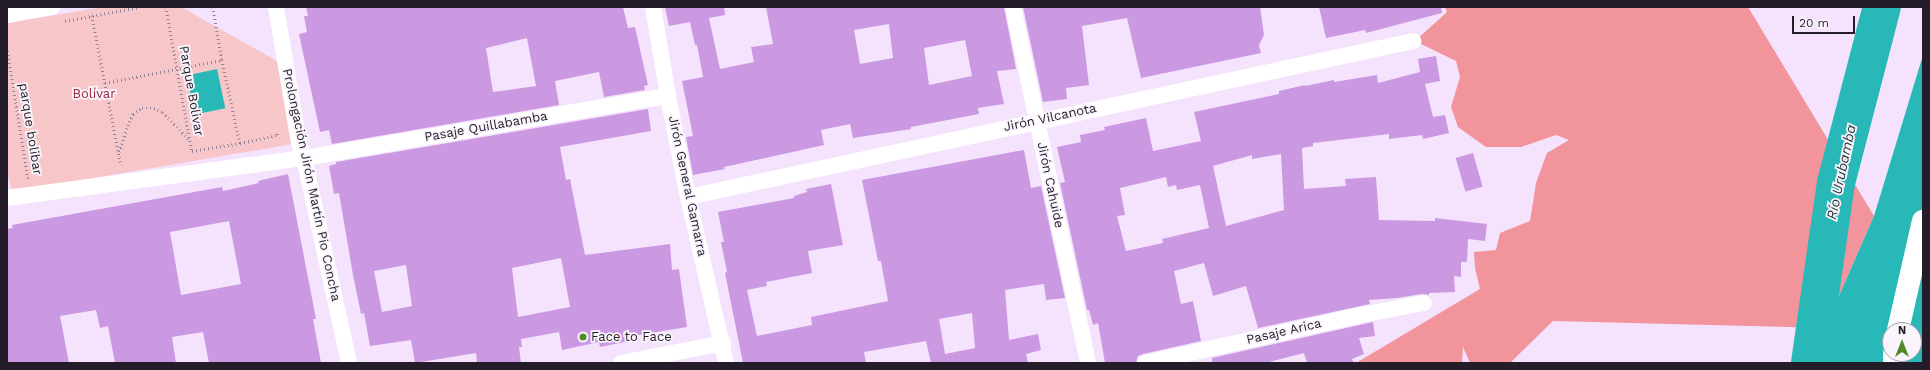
<!DOCTYPE html>
<html>
<head>
<meta charset="utf-8">
<style>
  body { margin:0 }
  #map { position:relative; width:1930px; height:370px; overflow:hidden; background:#f5e2fd; font-family:"Work Sans",sans-serif }
  div>[style] { position:absolute }
  .green>* { inset:0; background:#f6c6c9 }
  .forest>* { inset:0; background:#f2949b }
  .water>* { inset:0; background:#29b8b8; transform-origin:0 0 }
  .river>* { height:38px; margin:-19px; padding:0 19px; transform-origin:19px; border-radius:19px; background:#29b8b8 }
  .building>* { inset:0; background:#cb99e1; transform-origin:0 0 }
  .path>* { height:2.5px; margin-top:-1.25px; transform-origin:0; background:repeating-linear-gradient(90deg,#938599 0 1px,transparent 0 4px) }
  .minor>* { height:16px; margin:-8px; padding:0 8px; transform-origin:8px; border-radius:8px; background:#fff }
  .primary>* { height:22px; margin:-11px; padding:0 11px; transform-origin:11px; border-radius:11px; background:#fff }
  .dots>* { width:11px; height:11px; translate:-50% -50%; box-sizing:border-box; border:2px solid #faf5fc; border-radius:50% }
  span { translate:-50% -50%; white-space:nowrap; text-align:center; line-height:1.15; -webkit-text-stroke:3.5px #faf5fc; paint-order:stroke }
  .street-label { font-size:13px; color:#241c28 }
  .park-label { font-size:13px; color:#972a3d }
  .poi-label { font-size:13px; color:#241c28 }
  .left { translate:0 -50%; text-align:left }
  .water-label { font-size:14px; color:#1e3434; font-style:italic }
  .frame { position:absolute; inset:0; border:8px solid #241c28; pointer-events:none }
  .north { position:absolute; left:1882px; top:322px; width:40px; height:40px; box-sizing:border-box; background:#faf5fc; border:1px solid #a49ea7; border-radius:50%; rotate:0deg; font-size:11px; font-weight:700; line-height:16px; text-align:center; color:#241c28 }
  .north::after { content:''; display:block; margin:auto; width:14px; height:18px; background:#508a27; clip-path:polygon(50% 0,100% 100%,50% 72%,0 100%) }
  .scale { position:absolute; left:1792px; top:16px; width:63px; height:18px; box-sizing:border-box; border:2px solid #241c28; border-top:0; padding-left:5px; font-size:12px; line-height:14px; white-space:nowrap; color:#241c28; -webkit-text-stroke:3px #faf5fc; paint-order:stroke }
</style>
</head>
<body>
<div id="map">
  <div class="green">
    <i style="clip-path:polygon(104px 7px,181px 7px,284px 65px,299px 143px,41px 187px,11px 189px,7px 170px,7px 23px)"></i>
  </div>
  <div class="forest">
    <i style="clip-path:polygon(1445px 7px,1748px 7px,1874px 216px,1825px 328px,1553px 321px,1510px 363px,1470px 363px,1463px 347px,1462px 363px,1356px 363px,1480px 289px,1475px 268px,1474px 252px,1496px 250px,1500px 233px,1530px 221px,1536px 183px,1547px 153px,1569px 140px,1556px 135px,1521px 147px,1486px 147px,1458px 127px,1451px 107px,1460px 77px,1456px 61px,1415px 41px,1447px 12px)"></i>
  </div>
  <div class="water">
    <i style="clip-path:polygon(evenodd,1923px 55px,1923px 363px,1803px 363px,1825px 328px,1874px 216px,1923px 55px,1890px 330px,1914px 330px,1914px 354px,1890px 354px,1890px 330px)"></i>
    <i style="left:217px;top:69px;width:40px;height:31px;rotate:78deg"></i>
  </div>
  <div class="river">
    <i style="left:1810px;top:363px;width:182px;rotate:-81.8deg"></i>
    <i style="left:1836px;top:183px;width:182px;rotate:-75.4deg"></i>
  </div>
  <div class="building">
    <i style="clip-path:polygon(evenodd,306px 7px,623px 7px,628px 28px,635px 27px,648px 85px,644px 86px,645px 90px,604px 97px,599px 72px,555px 81px,559px 105px,332px 144px,329px 130px,320px 132px,299px 34px,307px 32px,304px 16px,308px 16px,306px 7px,527px 38px,536px 86px,493px 92px,486px 48px,527px 38px)"></i>
    <i style="clip-path:polygon(evenodd,665px 7px,724px 7px,725px 15px,709px 18px,720px 69px,754px 62px,751px 47px,773px 44px,766px 7px,1004px 7px,1016px 69px,997px 71px,1004px 104px,978px 108px,979px 114px,911px 127px,911px 129px,853px 138px,850px 124px,821px 130px,824px 145px,724px 167px,725px 169px,693px 175px,686px 137px,693px 136px,682px 81px,703px 77px,697px 45px,695px 45px,690px 22px,669px 26px,665px 7px,889px 24px,893px 58px,860px 64px,854px 30px,889px 24px,665px 7px,965px 40px,972px 76px,929px 85px,924px 48px,965px 40px)"></i>
    <i style="clip-path:polygon(1023px 7px,1260px 7px,1264px 35px,1259px 45px,1261px 53px,1141px 78px,1127px 18px,1082px 26px,1089px 85px,1066px 88px,1067px 99px,1043px 102px)"></i>
    <i style="clip-path:polygon(1319px 7px,1441px 7px,1442px 13px,1366px 33px,1365px 30px,1326px 38px)"></i>
    <i style="clip-path:polygon(evenodd,1436px 56px,1440px 81px,1425px 84px,1433px 117px,1445px 115px,1449px 133px,1423px 139px,1422px 135px,1389px 139px,1389px 134px,1313px 143px,1313px 146px,1302px 148px,1304px 189px,1346px 186px,1345px 179px,1376px 177px,1379px 220px,1435px 221px,1435px 218px,1487px 224px,1485px 241px,1468px 239px,1467px 262px,1461px 262px,1461px 277px,1454px 276px,1455px 292px,1429px 293px,1429px 295px,1422px 294px,1397px 298px,1369px 300px,1370px 304px,1258px 328px,1246px 286px,1213px 296px,1204px 263px,1174px 271px,1181px 304px,1193px 301px,1201px 341px,1143px 354px,1138px 356px,1136px 363px,1105px 363px,1098px 323px,1093px 325px,1089px 310px,1087px 310px,1060px 183px,1065px 182px,1057px 147px,1081px 142px,1080px 135px,1105px 130px,1104px 127px,1146px 118px,1153px 151px,1201px 141px,1194px 112px,1279px 94px,1279px 91px,1305px 85px,1305px 86px,1334px 80px,1334px 82px,1377px 75px,1378px 83px,1420px 72px,1418px 59px,1436px 56px,1281px 154px,1284px 210px,1226px 226px,1213px 166px,1252px 155px,1252px 159px,1281px 154px,1436px 56px,1166px 177px,1168px 187px,1176px 185px,1177px 190px,1200px 185px,1209px 228px,1162px 239px,1163px 243px,1126px 251px,1117px 216px,1125px 215px,1120px 188px,1166px 177px)"></i>
    <i style="clip-path:polygon(evenodd,648px 109px,651px 131px,560px 147px,566px 180px,570px 179px,585px 255px,670px 244px,672px 270px,679px 269px,687px 327px,633px 336px,634px 340px,600px 347px,599px 342px,562px 350px,559px 332px,521px 339px,522px 347px,519px 347px,521px 363px,477px 363px,476px 353px,415px 363px,411px 340px,370px 346px,364px 313px,361px 314px,353px 275px,339px 193px,334px 194px,329px 166px,336px 164px,336px 162px,648px 109px,561px 258px,570px 307px,518px 317px,512px 268px,561px 258px,648px 109px,406px 265px,412px 306px,382px 312px,374px 271px,406px 265px)"></i>
    <i style="clip-path:polygon(evenodd,1024px 150px,1031px 188px,1041px 186px,1065px 298px,1046px 300px,1044px 284px,1005px 290px,1009px 340px,1038px 334px,1041px 350px,1026px 354px,1028px 363px,931px 363px,926px 341px,864px 352px,866px 363px,743px 363px,725px 273px,727px 272px,721px 242px,724px 242px,718px 212px,794px 198px,794px 196px,807px 192px,806px 189px,831px 184px,843px 245px,808px 251px,812px 273px,766px 282px,767px 286px,747px 290px,757px 336px,812px 325px,811px 317px,888px 301px,881px 261px,878px 261px,862px 180px,1024px 150px,972px 313px,975px 348px,945px 354px,939px 319px,972px 313px)"></i>
    <i style="left:1473px;top:153px;width:35px;height:18px;rotate:74deg"></i>
    <i style="clip-path:polygon(evenodd,288px 174px,316px 319px,313px 319px,321px 363px,209px 363px,203px 332px,172px 337px,176px 363px,115px 363px,108px 326px,100px 328px,96px 310px,60px 316px,69px 363px,7px 363px,7px 229px,13px 228px,12px 225px,222px 187px,223px 191px,259px 183px,258px 181px,288px 174px,229px 221px,241px 284px,181px 295px,170px 232px,229px 221px)"></i>
    <i style="clip-path:polygon(1373px 322px,1375px 336px,1359px 338px,1364px 354px,1352px 359px,1354px 363px,1307px 363px,1304px 353px,1265px 363px,1212px 363px,1212px 358px)"></i>
  </div>
  <div class="path">
    <i style="left:166px;top:7px;width:146px;rotate:79.8deg"></i>
    <i style="left:192px;top:151px;width:49px;rotate:-9.5deg"></i>
    <i style="left:240px;top:143px;width:38px;rotate:-12deg"></i>
    <i style="left:277px;top:135px;width:2px;rotate:-90deg"></i>
    <i style="left:213px;top:7px;width:54px;rotate:80.4deg"></i>
    <i style="left:222px;top:60px;width:85px;rotate:77.8deg"></i>
    <i style="left:92px;top:16px;width:152px;rotate:79deg"></i>
    <i style="left:65px;top:21px;width:76px;rotate:-10.6deg"></i>
    <i style="left:7px;top:47px;width:133px;rotate:80.9deg"></i>
    <i style="left:105px;top:83px;width:119px;rotate:-11.1deg"></i>
    <i style="left:119px;top:152px;width:32px;rotate:-72deg"></i>
    <i style="left:129px;top:122px;width:9px;rotate:-63deg"></i>
    <i style="left:133px;top:114px;width:11px;rotate:-34deg"></i>
    <i style="left:142px;top:108px;width:12px"></i>
    <i style="left:154px;top:108px;width:10px;rotate:24deg"></i>
    <i style="left:163px;top:112px;width:38px;rotate:47deg"></i>
  </div>
  <div class="minor">
    <i style="left:276px;top:7px;width:138px;rotate:80.4deg"></i>
    <i style="left:299px;top:143px;width:16px;rotate:72deg"></i>
    <i style="left:304px;top:158px;width:210px;rotate:77.6deg"></i>
    <i style="left:653px;top:7px;width:90px;rotate:80.4deg"></i>
    <i style="left:668px;top:96px;width:103px;rotate:78.8deg"></i>
    <i style="left:688px;top:197px;width:170px;rotate:77.1deg"></i>
    <i style="left:1013px;top:7px;width:364px;rotate:78.1deg"></i>
    <i style="left:7px;top:15px;width:46px;rotate:-10.1deg"></i>
    <i style="left:688px;top:197px;width:742px;rotate:-12.14deg"></i>
    <i style="left:7px;top:198px;width:300px;rotate:-7.7deg"></i>
    <i style="left:304px;top:158px;width:369px;rotate:-9.7deg"></i>
    <i style="left:621px;top:363px;width:104px;rotate:-11.1deg"></i>
    <i style="left:1145px;top:363px;width:221px;rotate:-12.5deg"></i>
    <i style="left:1361px;top:315px;width:64px;rotate:-10.8deg"></i>
  </div>
  <div class="primary">
    <i style="left:1898px;top:330px;width:112px;rotate:-77.1deg"></i>
    <i style="left:1894px;top:363px;width:9px;rotate:-90deg"></i>
  </div>
  <div class="dots">
    <i style="left:583px;top:337px;background:#508a27"></i>
  </div>
  <div class="street-label">
    <span style="left:191px;top:91px;rotate:80deg">Parque Bolivar</span>
    <span style="left:1050px;top:118px;rotate:-12deg">Jirón Vilcanota</span>
    <span style="left:486px;top:127px;rotate:-10deg">Pasaje Quillabamba</span>
    <span style="left:30px;top:129px;rotate:81deg">parque bolibar</span>
    <span style="left:311px;top:185px;rotate:78deg">Prolongación Jirón Martín Pio Concha</span>
    <span style="left:1050px;top:185px;rotate:78deg">Jirón Cahuide</span>
    <span style="left:687px;top:186px;rotate:78deg">Jirón General Gamarra</span>
    <span style="left:1284px;top:332px;rotate:-13deg">Pasaje Arica</span>
  </div>
  <div class="park-label">
    <span style="left:94px;top:94px">Bolívar</span>
  </div>
  <div class="poi-label">
    <span class="left" style="left:591px;top:337px">Face to Face</span>
  </div>
  <div class="water-label">
    <span style="left:1841px;top:172px;rotate:-78deg">Río Urubamba</span>
  </div>
  <div class="frame"></div>
  <div class="north">N</div>
  <div class="scale">20 m</div>
</div>
</body>
</html>
